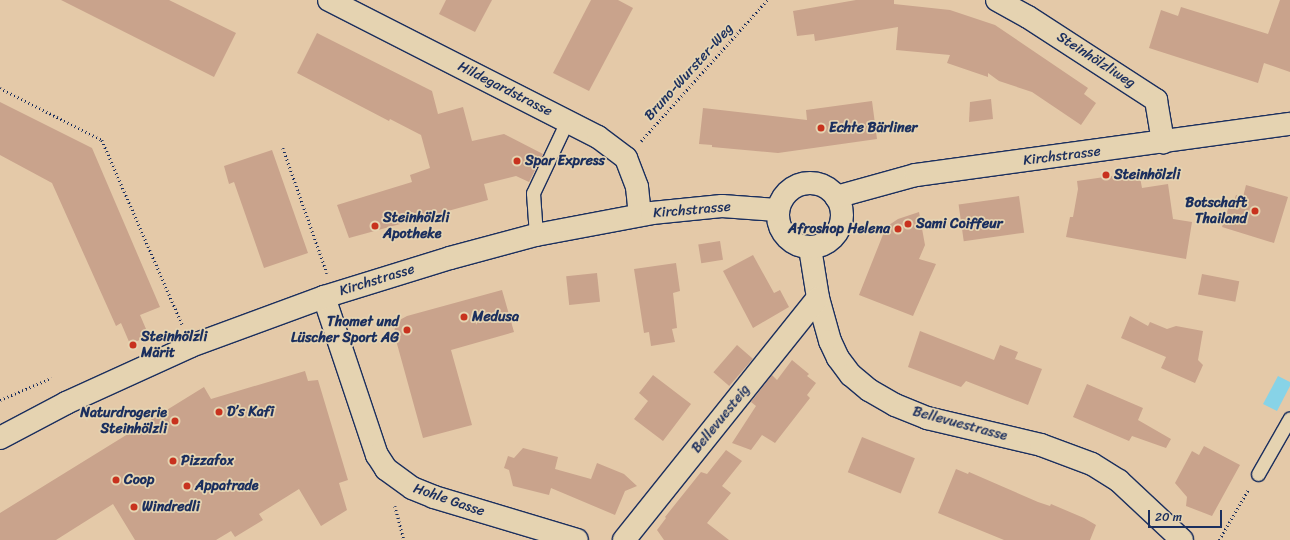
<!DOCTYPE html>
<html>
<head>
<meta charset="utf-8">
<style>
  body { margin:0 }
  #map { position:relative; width:1290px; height:540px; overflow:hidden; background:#e4c9a8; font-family:Sriracha,sans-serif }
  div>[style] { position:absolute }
  .water>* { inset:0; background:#87d3e7 }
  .building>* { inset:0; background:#c9a38c; transform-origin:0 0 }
  .path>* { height:2.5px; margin-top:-1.25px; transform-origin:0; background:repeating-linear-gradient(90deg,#1b2f5e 0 1px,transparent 0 4px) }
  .roads { filter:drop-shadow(1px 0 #1b2f5e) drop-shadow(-1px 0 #1b2f5e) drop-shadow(0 1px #1b2f5e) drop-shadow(0 -1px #1b2f5e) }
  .lane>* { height:13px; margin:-6.5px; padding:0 6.5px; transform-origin:6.5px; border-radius:6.5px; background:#e5d3b1 }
  .street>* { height:22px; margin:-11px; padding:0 11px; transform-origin:11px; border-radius:11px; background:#e5d3b1 }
  .secondary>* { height:22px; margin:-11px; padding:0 11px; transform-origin:11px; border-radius:11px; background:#e5d3b1 }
  .secondary>.ring { margin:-11px; padding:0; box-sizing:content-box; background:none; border:22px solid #e5d3b1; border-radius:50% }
  .dots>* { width:11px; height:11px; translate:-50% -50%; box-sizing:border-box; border:2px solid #e5d3b1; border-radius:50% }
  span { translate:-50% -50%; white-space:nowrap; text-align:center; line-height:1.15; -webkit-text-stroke:3.5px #e5d3b1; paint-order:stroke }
  .street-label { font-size:14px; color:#1b2f5e }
  .poi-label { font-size:14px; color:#1b2f5e; font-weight:700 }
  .left { translate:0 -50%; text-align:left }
  .right { translate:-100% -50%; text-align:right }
  .scale { position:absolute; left:1148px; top:510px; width:74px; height:18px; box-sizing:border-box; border:2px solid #1b2f5e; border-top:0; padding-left:5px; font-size:12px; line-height:14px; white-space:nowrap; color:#1b2f5e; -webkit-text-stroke:3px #e5d3b1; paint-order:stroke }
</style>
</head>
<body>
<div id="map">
  <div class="water">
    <i style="clip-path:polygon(1278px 376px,1290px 382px,1290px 386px,1277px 411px,1263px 404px)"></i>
  </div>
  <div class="building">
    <i style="clip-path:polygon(61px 0,169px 0,236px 33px,214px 77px)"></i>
    <i style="clip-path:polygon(446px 0,492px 0,475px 32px,439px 14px)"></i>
    <i style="clip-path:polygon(591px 0,618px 0,633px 8px,589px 91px,553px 73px)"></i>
    <i style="clip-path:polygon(856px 0,894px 0,894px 4px,950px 10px,995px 25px,1088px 88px,1084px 94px,1096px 103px,1081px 125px,1032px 92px,999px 81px,988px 73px,988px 77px,947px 63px,950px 55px,896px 50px,898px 27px,815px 41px,814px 34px,797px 36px,793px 11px)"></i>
    <i style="clip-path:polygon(1280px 0,1290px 0,1290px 72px,1264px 63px,1258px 83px,1149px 48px,1161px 10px,1178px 16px,1181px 7px,1268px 34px)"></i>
    <i style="clip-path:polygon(317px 33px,432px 91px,438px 114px,463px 107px,472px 141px,504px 134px,543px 154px,529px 182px,516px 176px,484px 184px,488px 200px,349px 238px,337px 205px,412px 182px,410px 175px,430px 168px,421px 135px,390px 119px,389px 121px,297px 73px)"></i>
    <i style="clip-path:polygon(991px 99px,993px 119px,969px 122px,970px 102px)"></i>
    <i style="clip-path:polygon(872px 101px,877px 139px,778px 153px,712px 147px,712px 145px,699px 144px,703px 108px,807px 120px,806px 110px)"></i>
    <i style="clip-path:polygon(0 102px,92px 148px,160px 307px,140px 315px,149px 336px,130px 344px,121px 323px,116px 326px,52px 183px,0 155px)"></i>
    <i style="clip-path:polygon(272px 150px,308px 253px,264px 268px,234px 182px,229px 184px,224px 166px)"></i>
    <i style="clip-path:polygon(1139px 172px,1142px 188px,1168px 184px,1173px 219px,1192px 222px,1186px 259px,1066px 237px,1070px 217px,1073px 217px,1078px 189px,1077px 181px)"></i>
    <i style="clip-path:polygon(1246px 185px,1288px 197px,1274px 243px,1222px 227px,1229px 206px,1232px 207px,1236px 195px,1243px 197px)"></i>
    <i style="left:1019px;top:196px;width:37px;height:61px;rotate:82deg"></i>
    <i style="clip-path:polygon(919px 212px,925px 245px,919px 259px,936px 264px,913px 316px,859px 295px,886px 227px,898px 219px)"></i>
    <i style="left:720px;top:241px;width:19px;height:22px;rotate:81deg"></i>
    <i style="clip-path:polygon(753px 255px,774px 293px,780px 290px,789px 307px,753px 328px,723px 271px)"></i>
    <i style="clip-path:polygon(676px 263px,680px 291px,673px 293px,677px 328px,672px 329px,675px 342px,651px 346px,649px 332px,644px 333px,634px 269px)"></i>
    <i style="left:597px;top:273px;width:29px;height:31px;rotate:84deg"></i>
    <i style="left:1202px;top:274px;width:38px;height:21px;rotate:11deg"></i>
    <i style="clip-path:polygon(502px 290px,514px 332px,451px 350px,472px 425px,423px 438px,394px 333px,396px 322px,407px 316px)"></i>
    <i style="clip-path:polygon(1130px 316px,1148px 326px,1150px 322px,1167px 329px,1176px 326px,1203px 331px,1198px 360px,1203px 365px,1195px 383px,1161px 368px,1166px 357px,1121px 338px)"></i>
    <i style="clip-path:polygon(920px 331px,994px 360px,1000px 345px,1018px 352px,1015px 359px,1042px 369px,1028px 405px,966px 381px,961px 387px,908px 367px)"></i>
    <i style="left:737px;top:345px;width:21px;height:36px;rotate:41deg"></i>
    <i style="clip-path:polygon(792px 360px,809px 374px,807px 376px,816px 383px,807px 395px,810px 398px,775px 443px,762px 435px,751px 450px,732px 443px,756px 406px,751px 402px,772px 375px,777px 380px)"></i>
    <i style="clip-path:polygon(305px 371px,308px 381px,318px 380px,348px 480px,339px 483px,347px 510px,321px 526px,299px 489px,259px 514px,263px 520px,235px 537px,231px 531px,216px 540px,135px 540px,113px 504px,56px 540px,0 540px,0 513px,204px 387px,211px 399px)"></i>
    <i style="clip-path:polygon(653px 375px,691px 404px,663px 441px,634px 419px,648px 401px,639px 393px)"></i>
    <i style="clip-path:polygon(1087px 384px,1143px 408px,1138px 420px,1171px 439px,1166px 448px,1132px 436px,1129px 441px,1073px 417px)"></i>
    <i style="left:862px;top:437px;width:57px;height:38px;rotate:22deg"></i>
    <i style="clip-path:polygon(1204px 446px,1240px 465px,1212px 516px,1186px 506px,1187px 497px,1175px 483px,1192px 451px,1199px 455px)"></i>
    <i style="clip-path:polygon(523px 448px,558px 457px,555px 469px,591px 479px,597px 463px,624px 474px,637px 486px,625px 491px,615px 515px,551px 488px,549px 495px,513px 486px,509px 470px,504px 468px,508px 456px,514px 458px)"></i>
    <i style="clip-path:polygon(726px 450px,742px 461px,722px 486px,731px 493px,707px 523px,729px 540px,664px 540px,657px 530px,666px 518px,665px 517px,701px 472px,707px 474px)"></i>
    <i style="clip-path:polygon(956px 469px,968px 474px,969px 472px,1038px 502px,1050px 506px,1051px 504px,1084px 518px,1096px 525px,1090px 540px,1004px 540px,938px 513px)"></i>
  </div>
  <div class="path">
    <i style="left:0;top:88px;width:114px;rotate:27deg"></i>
    <i style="left:102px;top:140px;width:201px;rotate:66.5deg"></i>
    <i style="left:641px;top:141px;width:189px;rotate:-48.2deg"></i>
    <i style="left:283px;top:148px;width:133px;rotate:70.6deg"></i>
    <i style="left:0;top:400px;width:56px;rotate:-23.3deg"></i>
    <i style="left:395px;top:506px;width:35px;rotate:75deg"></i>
    <i style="left:1219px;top:540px;width:58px;rotate:-59.9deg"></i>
  </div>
  <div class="roads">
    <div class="lane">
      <i style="left:536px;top:235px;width:42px;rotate:-94.1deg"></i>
      <i style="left:533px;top:193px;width:80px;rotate:-64.7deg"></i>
      <i style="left:1258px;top:474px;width:64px;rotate:-60.3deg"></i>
    </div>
    <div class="street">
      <i style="left:329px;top:0;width:302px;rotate:27deg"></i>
      <i style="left:598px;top:137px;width:35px;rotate:37deg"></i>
      <i style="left:626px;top:158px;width:31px;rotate:69deg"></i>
      <i style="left:637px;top:187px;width:28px;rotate:84deg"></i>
      <i style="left:997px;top:0;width:35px;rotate:29deg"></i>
      <i style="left:1028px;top:17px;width:153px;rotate:33deg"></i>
      <i style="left:1156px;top:100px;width:43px;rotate:80.5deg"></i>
      <i style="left:810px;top:248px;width:51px;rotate:80.9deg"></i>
      <i style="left:818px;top:298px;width:45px;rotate:74.4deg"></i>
      <i style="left:830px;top:341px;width:19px;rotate:65deg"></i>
      <i style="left:838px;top:358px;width:21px;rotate:53deg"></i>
      <i style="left:851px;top:375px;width:23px;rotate:40deg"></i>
      <i style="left:869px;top:390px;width:30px;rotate:30deg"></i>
      <i style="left:895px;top:405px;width:35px;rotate:22deg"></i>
      <i style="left:927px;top:418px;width:117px;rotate:13.3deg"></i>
      <i style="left:1041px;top:445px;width:54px;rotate:20.4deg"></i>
      <i style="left:1092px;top:464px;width:32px;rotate:32deg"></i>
      <i style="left:1119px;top:481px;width:86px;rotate:43.1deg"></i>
      <i style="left:324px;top:297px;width:167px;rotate:71.5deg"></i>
      <i style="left:377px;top:455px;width:17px;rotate:57deg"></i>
      <i style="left:386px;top:469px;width:32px;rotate:36deg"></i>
      <i style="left:412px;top:488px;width:24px;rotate:22deg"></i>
      <i style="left:434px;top:497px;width:149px;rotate:16.7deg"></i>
      <i style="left:624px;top:540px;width:310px;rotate:-51.3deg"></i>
    </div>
    <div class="secondary">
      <i class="ring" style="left:778px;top:183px;width:42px;height:42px"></i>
      <i style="left:836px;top:197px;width:83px;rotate:-15.4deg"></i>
      <i style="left:916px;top:175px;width:377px;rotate:-7.8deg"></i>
      <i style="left:0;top:438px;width:75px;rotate:-27.9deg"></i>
      <i style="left:66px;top:403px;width:137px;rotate:-24.5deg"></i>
      <i style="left:191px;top:346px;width:142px;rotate:-20.2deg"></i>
      <i style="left:324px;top:297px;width:132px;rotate:-17.2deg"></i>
      <i style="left:450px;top:258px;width:89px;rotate:-15deg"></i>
      <i style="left:536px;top:235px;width:118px;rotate:-10.7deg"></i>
      <i style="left:652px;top:213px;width:70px;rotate:-5.7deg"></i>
      <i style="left:722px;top:206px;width:55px;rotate:4.2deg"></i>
    </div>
  </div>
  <div class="dots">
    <i style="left:821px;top:128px;background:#c8321e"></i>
    <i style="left:517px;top:161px;background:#c8321e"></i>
    <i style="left:1106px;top:175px;background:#c8321e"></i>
    <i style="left:1255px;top:211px;background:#c8321e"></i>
    <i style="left:908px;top:224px;background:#c8321e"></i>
    <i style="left:375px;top:226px;background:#c8321e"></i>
    <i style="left:898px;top:229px;background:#c8321e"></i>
    <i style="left:464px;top:317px;background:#c8321e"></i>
    <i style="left:407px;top:330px;background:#c8321e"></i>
    <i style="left:133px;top:345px;background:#c8321e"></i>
    <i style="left:219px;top:412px;background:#c8321e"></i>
    <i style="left:175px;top:421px;background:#c8321e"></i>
    <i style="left:173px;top:461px;background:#c8321e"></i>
    <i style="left:116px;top:480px;background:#c8321e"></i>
    <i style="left:187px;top:486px;background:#c8321e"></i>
    <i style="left:134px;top:507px;background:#c8321e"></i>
  </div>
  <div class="street-label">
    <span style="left:1096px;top:60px;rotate:33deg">Steinhölzliweg</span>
    <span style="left:689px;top:72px;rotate:-48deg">Bruno-Wurster-Weg</span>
    <span style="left:505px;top:89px;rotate:27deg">Hildegardstrasse</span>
    <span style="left:1062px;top:156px;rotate:-7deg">Kirchstrasse</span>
    <span style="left:692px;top:210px;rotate:-5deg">Kirchstrasse</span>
    <span style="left:377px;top:280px;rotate:-17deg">Kirchstrasse</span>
    <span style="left:721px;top:419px;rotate:-51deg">Bellevuesteig</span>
    <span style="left:960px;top:424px;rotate:15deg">Bellevuestrasse</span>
    <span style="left:449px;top:500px;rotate:19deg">Hohle Gasse</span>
  </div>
  <div class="poi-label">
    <span class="left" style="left:829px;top:128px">Echte Bärliner</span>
    <span class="left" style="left:525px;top:161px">Spar Express</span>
    <span class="left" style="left:1114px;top:175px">Steinhölzli</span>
    <span class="right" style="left:1247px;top:211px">Botschaft<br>Thailand</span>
    <span class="left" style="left:383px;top:226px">Steinhölzli<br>Apotheke</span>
    <span class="left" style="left:916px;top:224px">Sami Coiffeur</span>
    <span class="right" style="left:890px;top:229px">Afroshop Helena</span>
    <span class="left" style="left:472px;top:317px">Medusa</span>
    <span class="right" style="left:399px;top:330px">Thomet und<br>Lüscher Sport AG</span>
    <span class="left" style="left:141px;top:345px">Steinhölzli<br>Märit</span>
    <span class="left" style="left:227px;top:412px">D’s Kafi</span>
    <span class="right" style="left:167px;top:421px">Naturdrogerie<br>Steinhölzli</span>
    <span class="left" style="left:181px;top:461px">Pizzafox</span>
    <span class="left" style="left:124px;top:480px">Coop</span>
    <span class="left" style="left:195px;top:486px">Appatrade</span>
    <span class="left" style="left:142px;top:507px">Windredli</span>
  </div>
  <div class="scale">20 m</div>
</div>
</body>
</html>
